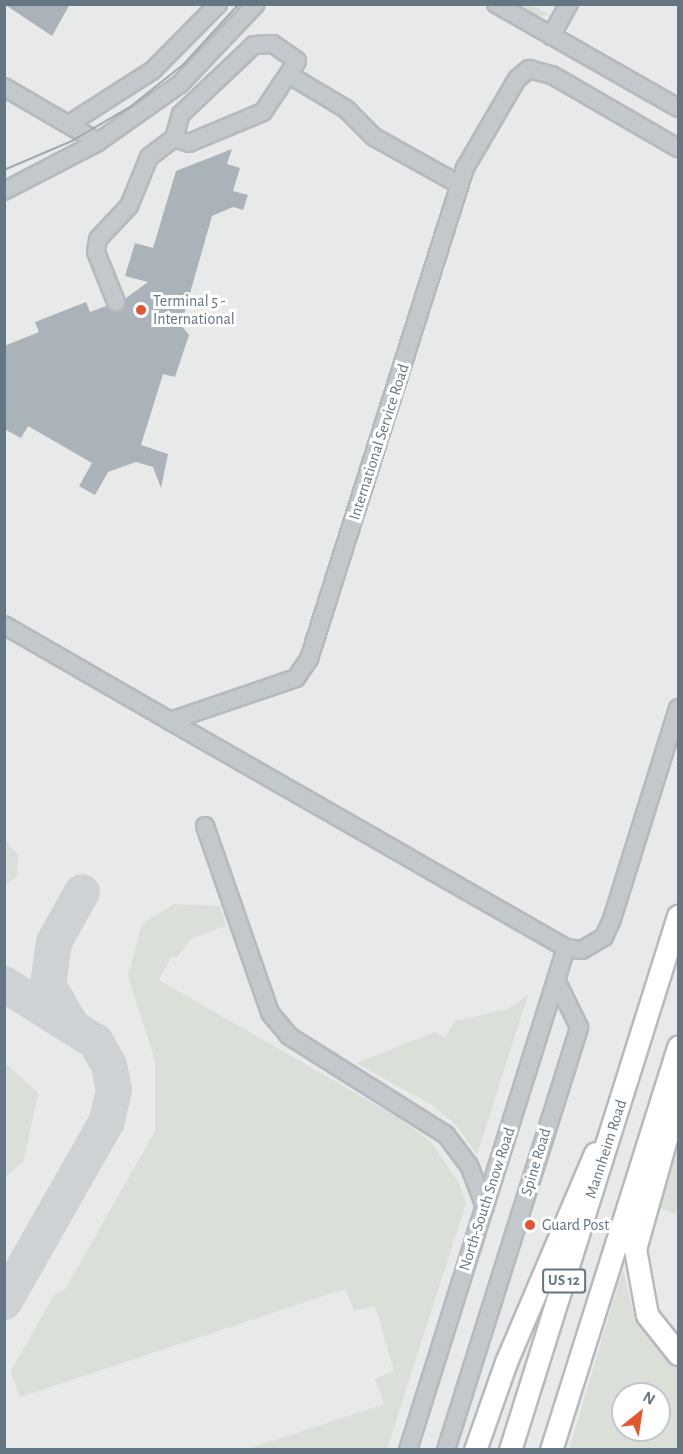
<!DOCTYPE html>
<html>
<head>
<meta charset="utf-8">
<style>
  body { margin:0 }
  #map { position:relative; width:683px; height:1454px; overflow:hidden; background:#fafaf8; font-family:"Alegreya Sans",sans-serif }
  div>[style] { position:absolute }
  .built>* { inset:0; background:#e8e9e9 }
  .green>* { inset:0; background:#dadfd7 }
  .taxiway>* { height:36px; margin:-18px; padding:0 18px; transform-origin:18px; border-radius:18px; background:#ced2d4 }
  .building>* { inset:0; background:#aab3b9 }
  .roads { filter:drop-shadow(2px 0 #b5babe) drop-shadow(-2px 0 #b5babe) drop-shadow(0 2px #b5babe) drop-shadow(0 -2px #b5babe) }
  .minor>* { height:16px; margin:-8px; padding:0 8px; transform-origin:8px; border-radius:8px; background:#c3c8cc }
  .major>* { height:21px; margin:-10.5px; padding:0 10.5px; transform-origin:10.5px; border-radius:10.5px; background:#fff }
  .tram>* { height:1.5px; margin:-0.75px; padding:0 0.75px; transform-origin:0.75px; border-radius:0.75px; background:#a2aab0 }
  .dots>* { width:16px; height:16px; translate:-50% -50%; box-sizing:border-box; border:3px solid #fff; border-radius:50% }
  span { translate:-50% -50%; white-space:nowrap; text-align:center; line-height:1.15; -webkit-text-stroke:6px #fff; paint-order:stroke }
  .shield-label span { padding:2px 4px; background:#fff; border:2px solid; border-radius:4px; -webkit-text-stroke-width:0 }
  .shield-label { font-size:15px; color:#657683; font-weight:700 }
  .poi-label { font-size:16px; color:#657683 }
  .left { translate:0 -50%; text-align:left }
  .street-label { font-size:16px; color:#657683 }
  .frame { position:absolute; inset:0; border:6px solid #657683; pointer-events:none }
  .north { position:absolute; left:611px; top:1382px; width:60px; height:60px; box-sizing:border-box; background:#fff; border:2px solid #c1c8cd; border-radius:50%; rotate:30deg; font-size:16px; font-weight:700; line-height:24px; text-align:center; color:#657683 }
  .north::after { content:''; display:block; margin:auto; width:21px; height:27px; background:#e4572e; clip-path:polygon(50% 0,100% 100%,50% 72%,0 100%) }
</style>
</head>
<body>
<div id="map">
  <div class="built">
    <i style="clip-path:polygon(evenodd,5px 5px,678px 5px,678px 1449px,5px 1449px,5px 5px,623px 1394px,659px 1394px,659px 1430px,623px 1430px,623px 1394px)"></i>
  </div>
  <div class="green">
    <i style="clip-path:polygon(512px 5px,532px 5px,550px 15px,531px 16px)"></i>
    <i style="clip-path:polygon(4px 839px,18px 855px,17px 877px,5px 885px)"></i>
    <i style="clip-path:polygon(174px 904px,220px 906px,226px 926px,192px 938px,177px 958px,172px 956px,159px 980px,400px 1119px,430px 1141px,459px 1183px,466px 1203px,387px 1449px,248px 1449px,384px 1404px,375px 1379px,394px 1371px,375px 1306px,354px 1311px,345px 1289px,20px 1397px,11px 1371px,54px 1295px,66px 1288px,155px 1131px,155px 1060px,128px 976px,142px 924px)"></i>
    <i style="clip-path:polygon(528px 995px,477px 1155px,457px 1126px,434px 1106px,356px 1063px,435px 1032px,445px 1038px,455px 1021px,508px 1009px)"></i>
    <i style="clip-path:polygon(5px 1063px,38px 1093px,24px 1160px,5px 1178px)"></i>
    <i style="clip-path:polygon(678px 1131px,678px 1209px,675px 1214px,655px 1206px)"></i>
    <i style="clip-path:polygon(evenodd,623px 1269px,632px 1307px,648px 1335px,678px 1361px,678px 1449px,569px 1450px,623px 1269px,623px 1394px,659px 1394px,659px 1430px,623px 1430px,623px 1394px)"></i>
  </div>
  <div class="taxiway">
    <i style="left:4px;top:984px;width:109px;rotate:32.2deg"></i>
    <i style="left:96px;top:1042px;width:26px;rotate:61deg"></i>
    <i style="left:109px;top:1065px;width:25px;rotate:79deg"></i>
    <i style="left:114px;top:1090px;width:32px;rotate:103deg"></i>
    <i style="left:107px;top:1121px;width:208px;rotate:119.6deg"></i>
    <i style="left:69px;top:1021px;width:42px;rotate:-120.3deg"></i>
    <i style="left:48px;top:985px;width:43px;rotate:-82.1deg"></i>
    <i style="left:54px;top:942px;width:57px;rotate:-60.8deg"></i>
  </div>
  <div class="building">
    <i style="clip-path:polygon(4px 4px,70px 4px,52px 36px)"></i>
    <i style="clip-path:polygon(232px 149px,227px 164px,240px 168px,233px 191px,248px 195px,243px 210px,233px 207px,212px 216px,181px 325px,189px 335px,175px 377px,163px 374px,141px 445px,168px 454px,161px 488px,153px 467px,136px 462px,108px 472px,95px 495px,79px 486px,92px 463px,28px 426px,21px 438px,4px 429px,4px 346px,39px 332px,35px 322px,86px 302px,90px 312px,106px 306px,114px 312px,124px 309px,126px 298px,148px 282px,125px 276px,135px 243px,153px 248px,176px 171px)"></i>
  </div>
  <div class="roads">
    <div class="minor">
      <i style="left:496px;top:4px;width:210px;rotate:29.7deg"></i>
      <i style="left:551px;top:36px;width:37px;rotate:-61deg"></i>
      <i style="left:291px;top:76px;width:64px;rotate:31deg"></i>
      <i style="left:346px;top:109px;width:40px;rotate:45deg"></i>
      <i style="left:374px;top:137px;width:98px;rotate:29.2deg"></i>
      <i style="left:4px;top:87px;width:109px;rotate:30.3deg"></i>
      <i style="left:98px;top:142px;width:100px;rotate:-35.3deg"></i>
      <i style="left:180px;top:84px;width:110px;rotate:-46.5deg"></i>
      <i style="left:69px;top:124px;width:100px;rotate:-32.7deg"></i>
      <i style="left:153px;top:70px;width:93px;rotate:-45.4deg"></i>
      <i style="left:4px;top:191px;width:106px;rotate:-27.5deg"></i>
      <i style="left:116px;top:302px;width:54px;rotate:-111.8deg"></i>
      <i style="left:96px;top:252px;width:13px;rotate:-81deg"></i>
      <i style="left:98px;top:239px;width:45px;rotate:-46.8deg"></i>
      <i style="left:129px;top:206px;width:53px;rotate:-67.8deg"></i>
      <i style="left:149px;top:157px;width:31px;rotate:-37deg"></i>
      <i style="left:174px;top:138px;width:25px;rotate:-74deg"></i>
      <i style="left:181px;top:114px;width:100px;rotate:-43.4deg"></i>
      <i style="left:254px;top:45px;width:19px;rotate:-3deg"></i>
      <i style="left:273px;top:44px;width:29px;rotate:35deg"></i>
      <i style="left:297px;top:61px;width:61px;rotate:123.7deg"></i>
      <i style="left:263px;top:112px;width:80px;rotate:157.3deg"></i>
      <i style="left:189px;top:143px;width:16px;rotate:-162deg"></i>
      <i style="left:4px;top:625px;width:192px;rotate:30deg"></i>
      <i style="left:170px;top:721px;width:133px;rotate:-18.8deg"></i>
      <i style="left:296px;top:678px;width:23px;rotate:-56deg"></i>
      <i style="left:309px;top:659px;width:515px;rotate:-72.37deg"></i>
      <i style="left:465px;top:168px;width:103px;rotate:-59.7deg"></i>
      <i style="left:517px;top:79px;width:16px;rotate:-40deg"></i>
      <i style="left:529px;top:69px;width:24px;rotate:15deg"></i>
      <i style="left:552px;top:75px;width:146px;rotate:30.1deg"></i>
      <i style="left:170px;top:721px;width:456px;rotate:29.8deg"></i>
      <i style="left:566px;top:948px;width:16px;rotate:7deg"></i>
      <i style="left:582px;top:950px;width:26px;rotate:-31deg"></i>
      <i style="left:604px;top:937px;width:20px;rotate:-66deg"></i>
      <i style="left:612px;top:919px;width:221px;rotate:-72.6deg"></i>
      <i style="left:205px;top:826px;width:198px;rotate:70.8deg"></i>
      <i style="left:270px;top:1013px;width:30px;rotate:50deg"></i>
      <i style="left:289px;top:1036px;width:186px;rotate:32.2deg"></i>
      <i style="left:446px;top:1135px;width:38px;rotate:53deg"></i>
      <i style="left:469px;top:1165px;width:45px;rotate:69.1deg"></i>
      <i style="left:408px;top:1450px;width:526px;rotate:-72.53deg"></i>
      <i style="left:446px;top:1450px;width:443px;rotate:-72.5deg"></i>
      <i style="left:579px;top:1027px;width:52px;rotate:-116.1deg"></i>
    </div>
    <div class="major">
      <i style="left:678px;top:1096px;width:159px;rotate:105.7deg"></i>
      <i style="left:635px;top:1249px;width:67px;rotate:79.7deg"></i>
      <i style="left:647px;top:1315px;width:50px;rotate:51.5deg"></i>
      <i style="left:475px;top:1450px;width:93px;rotate:-70.6deg"></i>
      <i style="left:506px;top:1362px;width:227px;rotate:-66.9deg"></i>
      <i style="left:510px;top:1450px;width:560px;rotate:-72.54deg"></i>
      <i style="left:551px;top:1450px;width:423px;rotate:-72.5deg"></i>
    </div>
  </div>
  <div class="tram">
    <i style="left:4px;top:170px;width:74px;rotate:-23.1deg"></i>
    <i style="left:72px;top:141px;width:67px;rotate:-30.4deg"></i>
    <i style="left:130px;top:107px;width:69px;rotate:-38.5deg"></i>
    <i style="left:184px;top:64px;width:81px;rotate:-47.5deg"></i>
  </div>
  <div class="dots">
    <i style="left:141px;top:310px;background:#e4572e"></i>
    <i style="left:530px;top:1225px;background:#e4572e"></i>
  </div>
  <div class="shield-label">
    <span style="left:564px;top:1281px">US 12</span>
  </div>
  <div class="poi-label">
    <span class="left" style="left:153px;top:310px">Terminal 5 -<br>International</span>
    <span class="left" style="left:542px;top:1225px">Guard Post</span>
  </div>
  <div class="street-label">
    <span style="left:379px;top:442px;rotate:-72deg">International Service Road</span>
    <span style="left:606px;top:1149px;rotate:-72deg">Mannheim Road</span>
    <span style="left:536px;top:1162px;rotate:-73deg">Spine Road</span>
    <span style="left:487px;top:1199px;rotate:-72deg">North-South Snow Road</span>
  </div>
  <div class="frame"></div>
  <div class="north">N</div>
</div>
</body>
</html>
